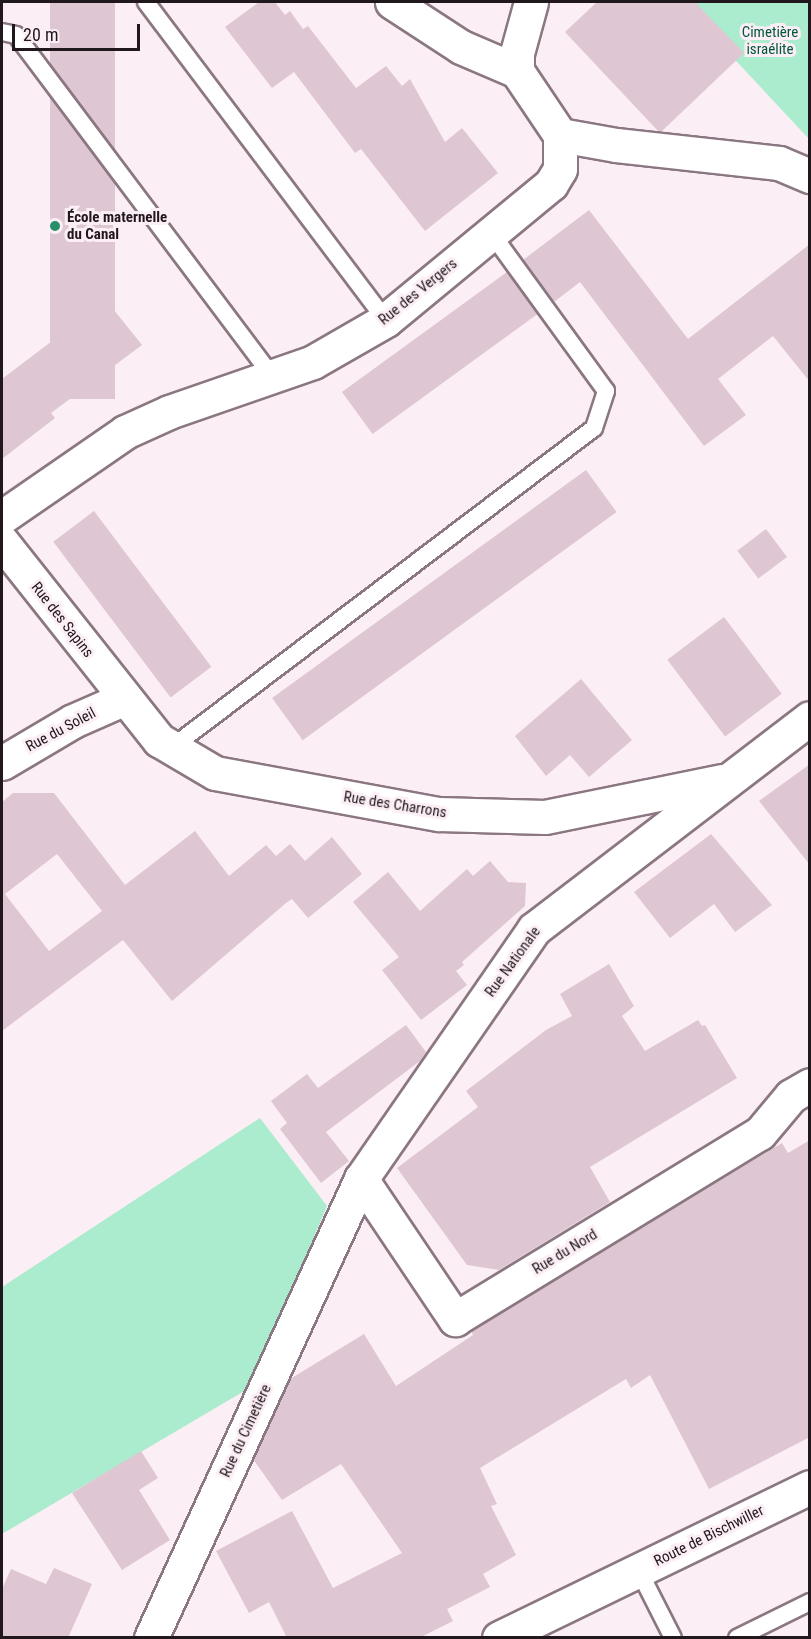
<!DOCTYPE html>
<html>
<head>
<meta charset="utf-8">
<style>
  body { margin:0 }
  #map { position:relative; width:811px; height:1639px; overflow:hidden; background:#fceef5; font-family:"Roboto Condensed",sans-serif }
  div>[style] { position:absolute }
  .green>* { inset:0; background:#abebce }
  .building>* { inset:0; background:#dec7d2; transform-origin:0 0 }
  .roads { filter:drop-shadow(2px 0 #8b7781) drop-shadow(-2px 0 #8b7781) drop-shadow(0 2px #8b7781) drop-shadow(0 -2px #8b7781) }
  .lane>* { height:16px; margin:-8px; padding:0 8px; transform-origin:8px; border-radius:8px; background:#fff }
  .street>* { height:33px; margin:-16.5px; padding:0 16.5px; transform-origin:16.5px; border-radius:16.5px; background:#fff }
  .secondary>* { height:33px; margin:-16.5px; padding:0 16.5px; transform-origin:16.5px; border-radius:16.5px; background:#fff }
  .dots>* { width:16px; height:16px; translate:-50% -50%; box-sizing:border-box; border:3px solid #fceef5; border-radius:50% }
  span { translate:-50% -50%; white-space:nowrap; text-align:center; line-height:1.15; -webkit-text-stroke:6px #fceef5; paint-order:stroke }
  .park-label { font-size:15px; color:#00563c }
  .poi-label { font-size:15px; color:#20181c; font-weight:700 }
  .left { translate:0 -50%; text-align:left }
  .street-label { font-size:15px; color:#20181c }
  .frame { position:absolute; inset:0; border:3px solid #20181c; pointer-events:none }
  .scale { position:absolute; left:12px; top:24px; width:128px; height:27px; box-sizing:border-box; border:3px solid #20181c; border-top:0; padding-left:8px; font-size:18px; line-height:21px; white-space:nowrap; color:#20181c; -webkit-text-stroke:4px #fceef5; paint-order:stroke }
</style>
</head>
<body>
<div id="map">
  <div class="green">
    <i style="clip-path:polygon(681px 2px,809px 2px,809px 139px)"></i>
    <i style="clip-path:polygon(260px 1118px,327px 1206px,251px 1387px,2px 1534px,2px 1287px)"></i>
  </div>
  <div class="building">
    <i style="left:50px;top:2px;width:65px;height:397px"></i>
    <i style="clip-path:polygon(259px 2px,275px 2px,285px 15px,290px 11px,303px 29px,308px 26px,356px 88px,386px 66px,402px 86px,410px 79px,445px 142px,462px 128px,498px 173px,425px 231px,361px 149px,355px 153px,294px 72px,272px 88px,225px 27px)"></i>
    <i style="clip-path:polygon(597px 2px,695px 2px,744px 53px,662px 131px,658px 131px,565px 32px)"></i>
    <i style="clip-path:polygon(589px 210px,688px 339px,810px 244px,810px 382px,773px 336px,718px 379px,746px 415px,704px 446px,580px 282px,554px 302px,523px 260px)"></i>
    <i style="left:507px;top:272px;width:52px;height:204px;rotate:54deg"></i>
    <i style="clip-path:polygon(106px 300px,142px 345px,51px 413px,55px 418px,2px 459px,2px 379px)"></i>
    <i style="left:586px;top:470px;width:52px;height:388px;rotate:54deg"></i>
    <i style="left:94px;top:511px;width:195px;height:51px;rotate:53deg"></i>
    <i style="left:766px;top:529px;width:35px;height:36px;rotate:53deg"></i>
    <i style="left:724px;top:617px;width:96px;height:71px;rotate:53deg"></i>
    <i style="clip-path:polygon(581px 679px,632px 740px,589px 777px,570px 755px,546px 776px,515px 736px)"></i>
    <i style="clip-path:polygon(810px 764px,810px 865px,759px 801px)"></i>
    <i style="clip-path:polygon(evenodd,13px 793px,54px 793px,125px 885px,195px 831px,229px 876px,266px 845px,276px 856px,290px 844px,305px 861px,332px 837px,362px 874px,308px 918px,292px 899px,286px 903px,172px 1001px,123px 940px,2px 1031px,2px 802px,13px 793px,57px 854px,102px 911px,49px 951px,5px 894px,57px 854px)"></i>
    <i style="clip-path:polygon(711px 834px,772px 905px,735px 932px,714px 904px,670px 938px,634px 892px)"></i>
    <i style="clip-path:polygon(490px 861px,508px 882px,526px 883px,525px 906px,462px 962px,464px 965px,456px 971px,467px 985px,421px 1020px,382px 970px,399px 957px,353px 902px,388px 872px,420px 911px,467px 869px,473px 876px)"></i>
    <i style="clip-path:polygon(609px 964px,634px 1006px,622px 1016px,645px 1051px,698px 1020px,702px 1026px,705px 1025px,737px 1078px,590px 1167px,610px 1202px,499px 1270px,467px 1265px,397px 1168px,478px 1107px,466px 1091px,546px 1030px,572px 1016px,560px 994px)"></i>
    <i style="clip-path:polygon(406px 1025px,426px 1052px,420px 1061px,326px 1132px,349px 1161px,321px 1183px,280px 1129px,287px 1123px,271px 1101px,307px 1074px,318px 1088px)"></i>
    <i style="clip-path:polygon(810px 1140px,810px 1437px,709px 1489px,650px 1375px,631px 1388px,626px 1379px,480px 1468px,497px 1504px,491px 1506px,516px 1555px,483px 1574px,490px 1587px,447px 1609px,453px 1621px,419px 1638px,287px 1638px,269px 1602px,249px 1613px,216px 1551px,292px 1511px,333px 1588px,402px 1553px,341px 1464px,282px 1500px,253px 1459px,290px 1379px,364px 1334px,396px 1386px,473px 1335px,471px 1331px,730px 1174px,782px 1143px,788px 1153px)"></i>
    <i style="clip-path:polygon(141px 1451px,158px 1478px,139px 1490px,170px 1540px,122px 1570px,72px 1493px)"></i>
    <i style="clip-path:polygon(54px 1568px,92px 1584px,68px 1638px,2px 1638px,2px 1589px,11px 1569px,46px 1584px)"></i>
  </div>
  <div class="roads">
    <div class="lane">
      <i style="left:146px;top:2px;width:398px;rotate:53deg"></i>
      <i style="left:2px;top:32px;width:14px;rotate:12deg"></i>
      <i style="left:16px;top:35px;width:428px;rotate:53.1deg"></i>
      <i style="left:171px;top:748px;width:530px;rotate:-37.11deg"></i>
      <i style="left:594px;top:428px;width:39px;rotate:-72deg"></i>
      <i style="left:606px;top:391px;width:195px;rotate:-126deg"></i>
      <i style="left:638px;top:1569px;width:77px;rotate:63.1deg"></i>
      <i style="left:737px;top:1638px;width:81px;rotate:-26.3deg"></i>
    </div>
    <div class="street">
      <i style="left:392px;top:2px;width:82px;rotate:33.1deg"></i>
      <i style="left:461px;top:47px;width:61px;rotate:23.2deg"></i>
      <i style="left:517px;top:71px;width:77px;rotate:56.1deg"></i>
      <i style="left:517px;top:71px;width:18px;rotate:-90deg"></i>
      <i style="left:517px;top:53px;width:53px;rotate:-74.6deg"></i>
      <i style="left:2px;top:517px;width:150px;rotate:-34.6deg"></i>
      <i style="left:125px;top:432px;width:48px;rotate:-24.4deg"></i>
      <i style="left:169px;top:412px;width:152px;rotate:-19.1deg"></i>
      <i style="left:313px;top:362px;width:84px;rotate:-29.9deg"></i>
      <i style="left:386px;top:320px;width:214px;rotate:-39.5deg"></i>
      <i style="left:551px;top:184px;width:17px;rotate:-59deg"></i>
      <i style="left:560px;top:169px;width:34px;rotate:-90deg"></i>
      <i style="left:560px;top:135px;width:57px;rotate:10.1deg"></i>
      <i style="left:616px;top:145px;width:164px;rotate:6.3deg"></i>
      <i style="left:779px;top:163px;width:34px;rotate:23deg"></i>
      <i style="left:2px;top:542px;width:253px;rotate:51.6deg"></i>
      <i style="left:159px;top:740px;width:65px;rotate:30.5deg"></i>
      <i style="left:215px;top:773px;width:228px;rotate:10.4deg"></i>
      <i style="left:439px;top:814px;width:106px;rotate:1.6deg"></i>
      <i style="left:545px;top:817px;width:181px;rotate:-11.5deg"></i>
      <i style="left:2px;top:763px;width:82px;rotate:-30.6deg"></i>
      <i style="left:73px;top:721px;width:55px;rotate:-23.7deg"></i>
      <i style="left:361px;top:1179px;width:169px;rotate:56.1deg"></i>
      <i style="left:455px;top:1319px;width:357px;rotate:-31.4deg"></i>
      <i style="left:760px;top:1133px;width:48px;rotate:-50deg"></i>
      <i style="left:791px;top:1096px;width:22px;rotate:-30deg"></i>
      <i style="left:151px;top:1638px;width:505px;rotate:-65.42deg"></i>
      <i style="left:361px;top:1179px;width:304px;rotate:-55.3deg"></i>
      <i style="left:534px;top:929px;width:347px;rotate:-37.4deg"></i>
    </div>
    <div class="secondary">
      <i style="left:499px;top:1638px;width:346px;rotate:-25.9deg"></i>
    </div>
  </div>
  <div class="dots">
    <i style="left:55px;top:226px;background:#298e6a"></i>
  </div>
  <div class="park-label">
    <span style="left:770px;top:41px">Cimetière<br>israélite</span>
  </div>
  <div class="poi-label">
    <span class="left" style="left:67px;top:226px">École maternelle<br>du Canal</span>
  </div>
  <div class="street-label">
    <span style="left:418px;top:292px;rotate:-39deg">Rue des Vergers</span>
    <span style="left:62px;top:620px;rotate:52deg">Rue des Sapins</span>
    <span style="left:61px;top:730px;rotate:-28deg">Rue du Soleil</span>
    <span style="left:395px;top:805px;rotate:9deg">Rue des Charrons</span>
    <span style="left:513px;top:962px;rotate:-54deg">Rue Nationale</span>
    <span style="left:565px;top:1252px;rotate:-31deg">Rue du Nord</span>
    <span style="left:246px;top:1431px;rotate:-65deg">Rue du Cimetière</span>
    <span style="left:709px;top:1536px;rotate:-26deg">Route de Bischwiller</span>
  </div>
  <div class="frame"></div>
  <div class="scale">20 m</div>
</div>
</body>
</html>
